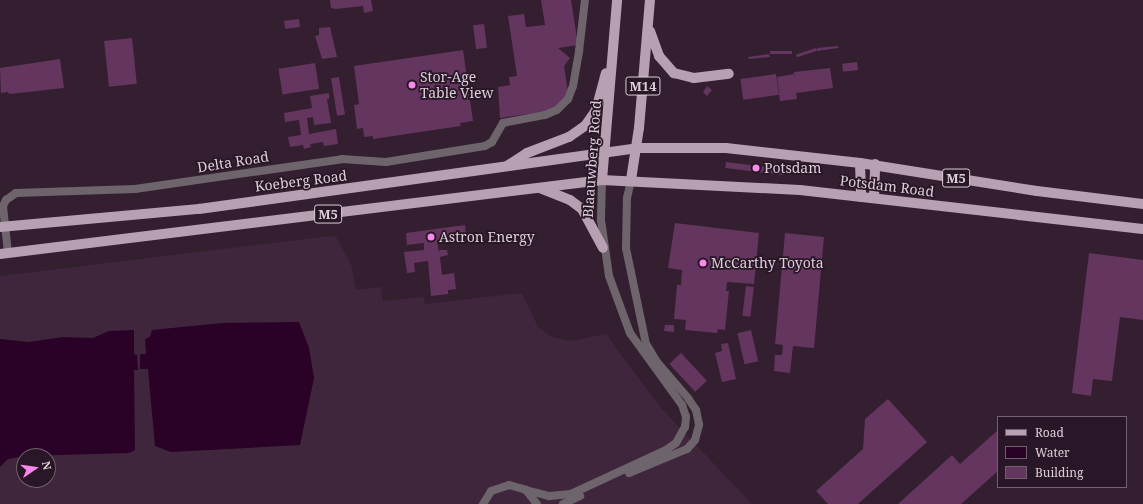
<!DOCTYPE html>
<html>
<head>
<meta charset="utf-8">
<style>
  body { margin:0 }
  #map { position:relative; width:1143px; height:504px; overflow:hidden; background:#331f30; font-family:"Noto Serif",serif }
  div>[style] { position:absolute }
  .built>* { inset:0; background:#40263c }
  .water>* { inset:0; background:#2a0127 }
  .building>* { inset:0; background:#64355e; transform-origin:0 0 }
  .street>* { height:8px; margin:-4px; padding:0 4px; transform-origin:4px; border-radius:4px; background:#6e646c }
  .primary>* { height:10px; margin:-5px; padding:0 5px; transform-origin:5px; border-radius:5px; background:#b6a0b2 }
  .dots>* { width:11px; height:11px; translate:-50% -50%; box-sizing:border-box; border:2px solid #291626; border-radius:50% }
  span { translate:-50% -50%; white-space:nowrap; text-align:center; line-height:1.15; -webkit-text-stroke:3.5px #291626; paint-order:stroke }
  .shield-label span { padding:1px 3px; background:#291626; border:1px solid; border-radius:3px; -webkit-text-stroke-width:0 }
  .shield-label { font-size:13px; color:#dccfda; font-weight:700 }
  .poi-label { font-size:14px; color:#dccfda }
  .left { translate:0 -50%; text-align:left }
  .street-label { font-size:14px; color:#dccfda }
  .legend { position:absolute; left:997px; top:416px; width:130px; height:72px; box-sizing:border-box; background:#291626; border:1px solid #71606e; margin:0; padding:5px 7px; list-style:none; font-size:12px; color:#dccfda }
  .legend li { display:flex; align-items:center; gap:8px; height:20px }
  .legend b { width:20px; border:1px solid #71606e }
  .north { position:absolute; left:16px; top:448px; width:40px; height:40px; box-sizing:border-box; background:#291626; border:1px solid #71606e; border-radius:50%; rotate:77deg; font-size:11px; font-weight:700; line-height:16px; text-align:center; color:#dccfda }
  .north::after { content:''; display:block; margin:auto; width:14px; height:18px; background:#f888ea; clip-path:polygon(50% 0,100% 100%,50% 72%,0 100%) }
</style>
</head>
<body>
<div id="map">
  <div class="built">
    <i style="clip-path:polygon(evenodd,330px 236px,336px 237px,351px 264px,356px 290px,381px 287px,383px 301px,424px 297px,425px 304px,522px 293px,538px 327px,551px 337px,570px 341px,607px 334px,615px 347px,661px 408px,752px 504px,0 504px,0 276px,330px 236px,24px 456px,48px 456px,48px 480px,24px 480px,24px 456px)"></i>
  </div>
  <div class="water">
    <i style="clip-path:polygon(299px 322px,309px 348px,314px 378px,300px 445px,171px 452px,155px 446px,148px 369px,140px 369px,140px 354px,146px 354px,145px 339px,150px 337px,152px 330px,222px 323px)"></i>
    <i style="clip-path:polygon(134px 330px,134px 354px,137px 355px,138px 370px,134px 370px,135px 450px,129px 453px,24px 456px,8px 459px,0 467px,0 339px,29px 342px,63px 337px,93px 338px,109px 331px)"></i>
  </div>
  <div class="building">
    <i style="clip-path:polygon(330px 0,371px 0,373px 11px,364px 13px,363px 6px,336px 9px,331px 8px)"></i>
    <i style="clip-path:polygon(541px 0,571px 0,578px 45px,558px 48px,570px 58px,564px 66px,568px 92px,563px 102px,549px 111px,500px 118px,498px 87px,510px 85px,509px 77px,517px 76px,508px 16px,524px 14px,526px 27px,545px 25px)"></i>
    <i style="left:299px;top:19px;width:8px;height:15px;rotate:83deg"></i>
    <i style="left:484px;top:24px;width:24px;height:11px;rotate:83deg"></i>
    <i style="clip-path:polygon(330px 27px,337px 57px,322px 59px,315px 36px,319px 35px,319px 28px)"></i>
    <i style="left:132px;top:38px;width:46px;height:28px;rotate:84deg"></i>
    <i style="clip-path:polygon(838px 46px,838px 48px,817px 51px,817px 48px)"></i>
    <i style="left:816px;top:48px;width:3px;height:21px;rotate:72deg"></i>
    <i style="clip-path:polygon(463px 50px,473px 121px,460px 123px,461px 126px,373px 139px,373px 136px,364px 137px,363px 128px,357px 129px,354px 105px,359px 104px,354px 66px)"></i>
    <i style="left:792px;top:51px;width:3px;height:22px;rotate:90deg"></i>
    <i style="clip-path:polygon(769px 54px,770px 57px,749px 59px,748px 57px)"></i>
    <i style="clip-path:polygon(60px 59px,64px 88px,9px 94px,8px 92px,1px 93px,0 68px)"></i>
    <i style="left:857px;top:62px;width:8px;height:15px;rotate:83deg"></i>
    <i style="left:315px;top:63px;width:26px;height:37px;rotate:81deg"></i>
    <i style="clip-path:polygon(830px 68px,833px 88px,796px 93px,797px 99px,780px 101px,777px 77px,794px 74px,795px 79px,794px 72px)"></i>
    <i style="left:776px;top:74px;width:21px;height:36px;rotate:82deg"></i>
    <i style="left:339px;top:77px;width:38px;height:8px;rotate:81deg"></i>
    <i style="clip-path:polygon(707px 86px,712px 90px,707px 96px,703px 92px)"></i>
    <i style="clip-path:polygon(329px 93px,329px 99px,327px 99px,331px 123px,314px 125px,313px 117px,307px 118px,309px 134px,336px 129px,338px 144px,324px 146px,323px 142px,310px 144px,311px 147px,304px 149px,303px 145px,290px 147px,288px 137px,301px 135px,299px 120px,285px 122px,284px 113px,312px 108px,310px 96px)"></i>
    <i style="left:726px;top:162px;width:60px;height:6px;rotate:7deg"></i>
    <i style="clip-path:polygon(675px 223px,759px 233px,754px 284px,727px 282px,726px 291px,729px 291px,725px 330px,718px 329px,717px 333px,685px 330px,686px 320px,674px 319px,677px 285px,681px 285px,682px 270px,668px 268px)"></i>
    <i style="clip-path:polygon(465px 225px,466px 237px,437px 241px,439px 252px,440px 250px,447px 250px,448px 255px,440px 257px,442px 275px,454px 273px,456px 289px,448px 290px,448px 294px,431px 296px,428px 261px,414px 263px,415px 272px,407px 273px,404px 252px,424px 250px,424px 243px,407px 245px,406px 233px)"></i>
    <i style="clip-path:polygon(785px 233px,824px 237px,814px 348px,793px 346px,790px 373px,774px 371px,775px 355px,782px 355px,783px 345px,775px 344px)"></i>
    <i style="clip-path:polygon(1089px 253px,1143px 260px,1143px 320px,1120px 317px,1112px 381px,1093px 379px,1091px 396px,1072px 393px)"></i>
    <i style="left:746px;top:286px;width:8px;height:30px;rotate:7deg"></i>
    <i style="clip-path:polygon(665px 325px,674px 325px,674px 332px,664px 331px)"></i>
    <i style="left:751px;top:330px;width:32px;height:14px;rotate:77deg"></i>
    <i style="clip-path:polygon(728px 343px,736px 379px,722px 382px,715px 353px,722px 351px,721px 344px)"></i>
    <i style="left:681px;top:353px;width:38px;height:16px;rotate:47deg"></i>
    <i style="clip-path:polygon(888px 399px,927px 442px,858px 504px,828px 504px,816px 491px,863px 449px,865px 419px)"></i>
    <i style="clip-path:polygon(998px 430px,998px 471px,961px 504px,898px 504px,952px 455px,960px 464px)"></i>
  </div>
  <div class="street">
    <i style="left:8px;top:253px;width:47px;rotate:-96.1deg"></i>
    <i style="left:3px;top:206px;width:7px;rotate:-63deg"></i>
    <i style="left:6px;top:200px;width:12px;rotate:-35deg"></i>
    <i style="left:16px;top:193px;width:119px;rotate:-1.9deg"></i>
    <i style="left:135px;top:189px;width:209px;rotate:-8.2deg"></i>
    <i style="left:342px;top:159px;width:44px;rotate:3.9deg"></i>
    <i style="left:386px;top:162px;width:100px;rotate:-9.2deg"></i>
    <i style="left:485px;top:146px;width:8px;rotate:-30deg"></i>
    <i style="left:492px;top:142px;width:22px;rotate:-60deg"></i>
    <i style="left:503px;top:123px;width:43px;rotate:-10.8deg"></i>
    <i style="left:545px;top:115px;width:13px;rotate:-23deg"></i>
    <i style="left:557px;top:110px;width:16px;rotate:-45deg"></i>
    <i style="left:568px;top:99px;width:14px;rotate:-69deg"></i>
    <i style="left:573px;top:86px;width:36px;rotate:-80deg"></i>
    <i style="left:579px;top:51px;width:51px;rotate:-83.3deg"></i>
    <i style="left:629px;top:473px;width:63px;rotate:-22.5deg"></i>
    <i style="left:687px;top:449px;width:12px;rotate:-48deg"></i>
    <i style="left:695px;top:440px;width:16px;rotate:-75deg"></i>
    <i style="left:699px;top:425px;width:15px;rotate:-101deg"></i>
    <i style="left:696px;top:410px;width:14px;rotate:-124deg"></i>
    <i style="left:688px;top:398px;width:48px;rotate:-130.7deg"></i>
    <i style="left:657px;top:362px;width:21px;rotate:-121deg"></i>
    <i style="left:646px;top:344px;width:98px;rotate:-101.8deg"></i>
    <i style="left:626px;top:248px;width:50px;rotate:-88.9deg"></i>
    <i style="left:627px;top:198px;width:18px;rotate:-77deg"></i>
    <i style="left:526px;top:490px;width:24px;rotate:15deg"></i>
    <i style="left:549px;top:496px;width:22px;rotate:-5deg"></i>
    <i style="left:571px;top:494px;width:105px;rotate:-24.9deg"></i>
    <i style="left:666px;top:450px;width:12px;rotate:-35deg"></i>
    <i style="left:676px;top:443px;width:18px;rotate:-61deg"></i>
    <i style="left:685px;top:427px;width:10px;rotate:-84deg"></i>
    <i style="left:686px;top:417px;width:13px;rotate:-108deg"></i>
    <i style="left:682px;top:405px;width:89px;rotate:-125.8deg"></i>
    <i style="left:630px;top:333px;width:61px;rotate:-110.2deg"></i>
    <i style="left:609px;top:276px;width:57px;rotate:-98.1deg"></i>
    <i style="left:601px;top:220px;width:40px;rotate:-88.6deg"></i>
    <i style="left:483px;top:504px;width:15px;rotate:-58deg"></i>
    <i style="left:491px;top:491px;width:19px;rotate:-18deg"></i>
    <i style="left:509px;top:485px;width:18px;rotate:16deg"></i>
    <i style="left:526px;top:490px;width:18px;rotate:52deg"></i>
    <i style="left:563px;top:504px;width:19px;rotate:-25deg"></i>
  </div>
  <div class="primary">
    <i style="left:650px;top:31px;width:27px;rotate:70deg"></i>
    <i style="left:659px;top:56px;width:23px;rotate:49deg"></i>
    <i style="left:674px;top:73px;width:21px;rotate:14deg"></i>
    <i style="left:694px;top:78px;width:35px;rotate:-7deg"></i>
    <i style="left:860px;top:163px;width:34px;rotate:88deg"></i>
    <i style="left:507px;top:166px;width:24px;rotate:-33deg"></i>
    <i style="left:527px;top:153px;width:45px;rotate:-20.9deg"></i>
    <i style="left:569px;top:137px;width:19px;rotate:-35deg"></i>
    <i style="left:585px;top:126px;width:19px;rotate:-55deg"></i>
    <i style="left:596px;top:110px;width:38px;rotate:-75deg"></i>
    <i style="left:602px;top:180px;width:181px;rotate:-85.2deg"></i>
    <i style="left:631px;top:180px;width:53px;rotate:-81.3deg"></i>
    <i style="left:639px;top:128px;width:128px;rotate:-85.1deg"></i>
    <i style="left:540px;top:188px;width:32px;rotate:22deg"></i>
    <i style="left:570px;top:200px;width:15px;rotate:37deg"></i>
    <i style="left:582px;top:209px;width:44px;rotate:61.7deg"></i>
    <i style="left:874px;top:198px;width:34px;rotate:-88deg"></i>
    <i style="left:0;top:227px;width:200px;rotate:-5.2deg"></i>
    <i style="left:199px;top:209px;width:441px;rotate:-7.9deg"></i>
    <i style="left:636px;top:148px;width:90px"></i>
    <i style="left:726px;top:148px;width:135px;rotate:6.4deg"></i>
    <i style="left:860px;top:163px;width:179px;rotate:9deg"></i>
    <i style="left:1037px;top:191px;width:107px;rotate:7deg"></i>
    <i style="left:0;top:254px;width:607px;rotate:-7.01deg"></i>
    <i style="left:602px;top:180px;width:198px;rotate:2.9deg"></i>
    <i style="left:800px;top:190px;width:345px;rotate:6.5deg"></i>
  </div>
  <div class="dots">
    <i style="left:412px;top:85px;background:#f888ea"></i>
    <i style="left:756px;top:168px;background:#f888ea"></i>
    <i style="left:431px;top:237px;background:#f888ea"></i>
    <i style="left:703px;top:263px;background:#f888ea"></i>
  </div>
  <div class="shield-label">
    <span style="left:643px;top:86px">M14</span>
    <span style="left:956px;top:178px">M5</span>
    <span style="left:328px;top:214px">M5</span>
  </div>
  <div class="poi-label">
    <span class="left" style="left:420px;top:85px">Stor-Age<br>Table View</span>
    <span class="left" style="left:764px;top:168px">Potsdam</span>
    <span class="left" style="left:439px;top:237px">Astron Energy</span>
    <span class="left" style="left:711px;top:263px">McCarthy Toyota</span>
  </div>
  <div class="street-label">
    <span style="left:592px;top:159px;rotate:-86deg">Blaauwberg Road</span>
    <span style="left:233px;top:162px;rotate:-9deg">Delta Road</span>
    <span style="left:301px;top:181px;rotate:-7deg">Koeberg Road</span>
    <span style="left:887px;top:186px;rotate:7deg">Potsdam Road</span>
  </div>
  <ul class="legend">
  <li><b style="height:5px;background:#b6a0b2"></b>Road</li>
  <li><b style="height:11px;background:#2a0127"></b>Water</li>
  <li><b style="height:11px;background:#64355e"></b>Building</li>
  </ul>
  <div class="north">N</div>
</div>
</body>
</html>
